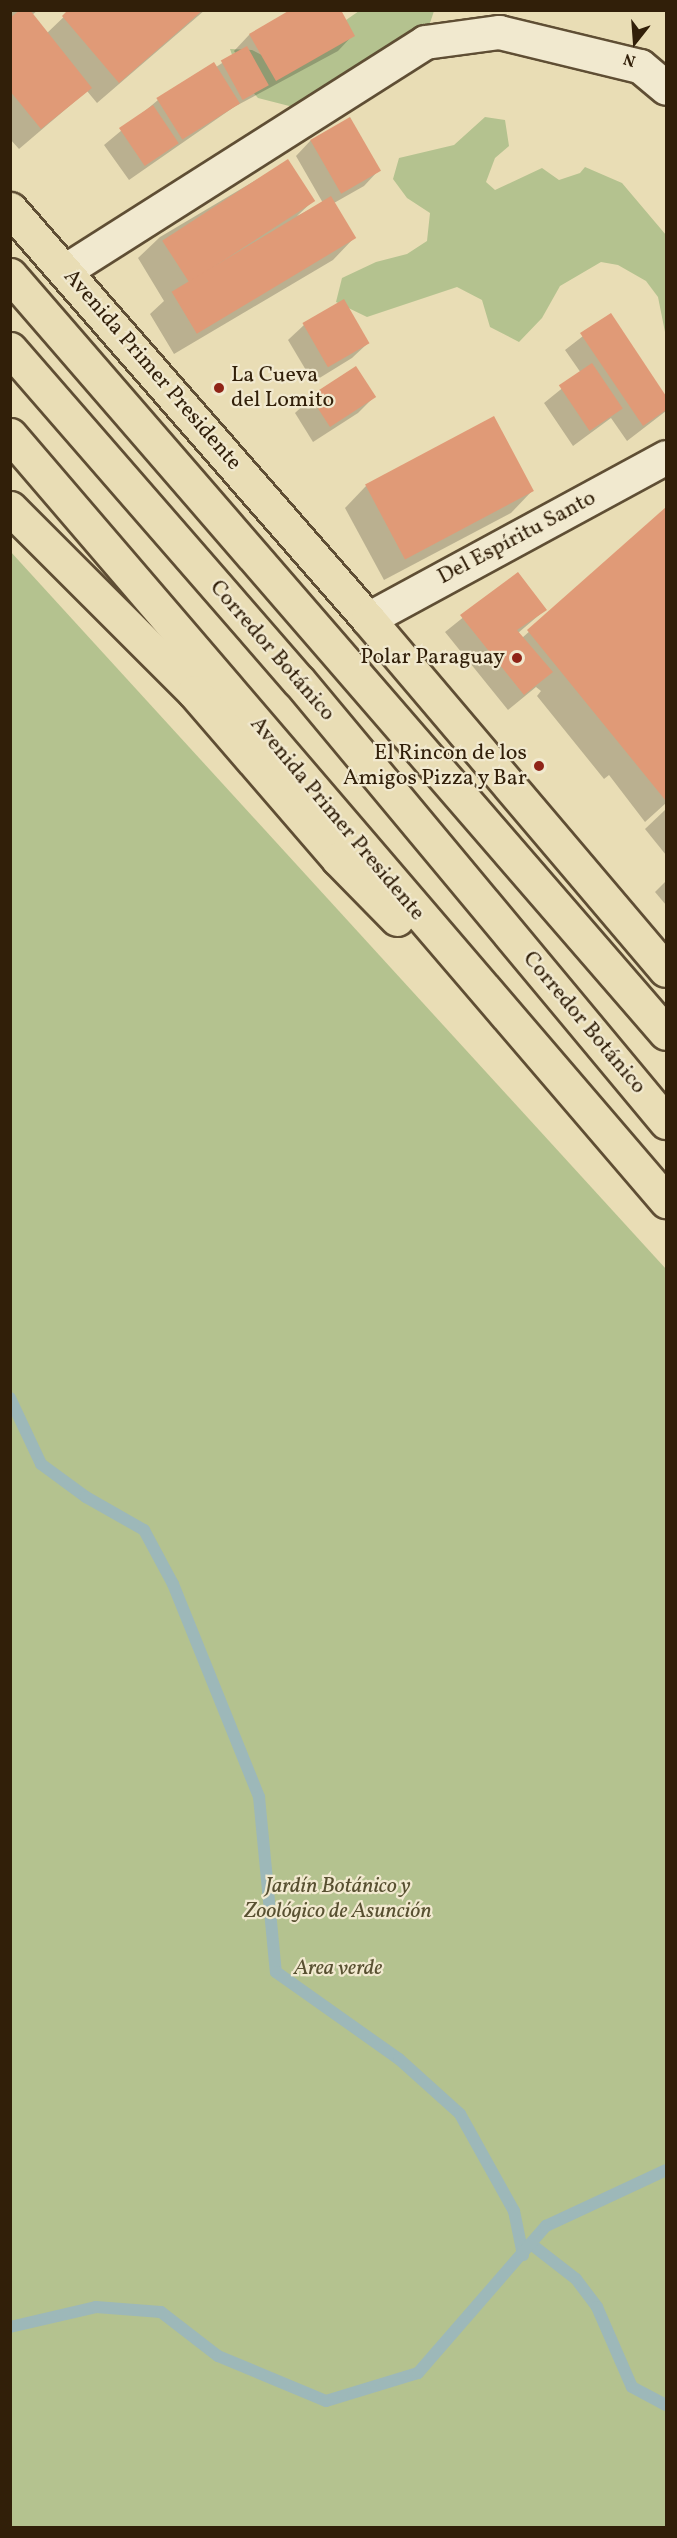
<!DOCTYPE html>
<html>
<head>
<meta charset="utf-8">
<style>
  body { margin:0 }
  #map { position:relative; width:677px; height:2538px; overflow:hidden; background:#e9ddb5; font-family:Vollkorn,serif }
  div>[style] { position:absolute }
  .green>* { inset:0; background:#b4c28f }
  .shadow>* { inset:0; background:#0003 }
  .stream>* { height:12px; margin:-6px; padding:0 6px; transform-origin:6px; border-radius:6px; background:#9db8b9 }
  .building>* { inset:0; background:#e09a77; transform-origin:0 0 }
  .roads { filter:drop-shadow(2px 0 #5f4e34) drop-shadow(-2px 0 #5f4e34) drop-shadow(0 2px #5f4e34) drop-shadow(0 -2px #5f4e34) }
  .street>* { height:33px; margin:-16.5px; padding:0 16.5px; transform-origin:16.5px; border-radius:16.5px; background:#f1e9cf }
  .highway>* { height:33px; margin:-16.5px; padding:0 16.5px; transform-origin:16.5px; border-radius:16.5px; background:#e9ddb5 }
  .dots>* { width:16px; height:16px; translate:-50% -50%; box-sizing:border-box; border:3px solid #f1e9cf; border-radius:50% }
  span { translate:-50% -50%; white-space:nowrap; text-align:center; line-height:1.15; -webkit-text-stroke:4.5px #f1e9cf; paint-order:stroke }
  .street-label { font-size:22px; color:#311f09 }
  .poi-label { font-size:22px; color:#311f09 }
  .left { translate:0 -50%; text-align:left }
  .right { translate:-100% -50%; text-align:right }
  .park-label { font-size:22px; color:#585031; font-style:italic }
  .frame { position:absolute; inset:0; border:12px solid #311f09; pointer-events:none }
  .north { position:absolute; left:605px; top:12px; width:60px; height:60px; -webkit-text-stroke:4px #f1e9cf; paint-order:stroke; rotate:197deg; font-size:16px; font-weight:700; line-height:24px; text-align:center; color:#311f09 }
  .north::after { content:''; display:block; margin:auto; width:21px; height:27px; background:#311f09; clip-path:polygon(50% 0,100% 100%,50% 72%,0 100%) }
</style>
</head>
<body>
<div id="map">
  <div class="green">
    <i style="clip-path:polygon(359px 11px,434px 11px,429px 26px,301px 109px,258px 98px,240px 78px,230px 49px,252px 50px,281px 65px)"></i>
    <i style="clip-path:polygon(485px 117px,505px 120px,509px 146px,495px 158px,486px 182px,495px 190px,542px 168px,559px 180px,580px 173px,585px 167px,622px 183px,666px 235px,666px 337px,658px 297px,646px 281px,618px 265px,601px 262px,560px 286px,542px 318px,519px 342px,490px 327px,482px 300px,457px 287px,367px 317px,336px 302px,342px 278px,376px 262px,407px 254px,427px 241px,430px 213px,407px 198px,393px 179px,399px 158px,454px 145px)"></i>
    <i style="clip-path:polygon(10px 551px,666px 1269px,666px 2527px,11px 2527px)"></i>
  </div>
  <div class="shadow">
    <i style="clip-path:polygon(10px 10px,38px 10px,32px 15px,46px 34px,71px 10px,205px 10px,97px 103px,87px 91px,19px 149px,10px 139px)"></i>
    <i style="clip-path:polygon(293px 10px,353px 35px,338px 51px,234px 107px,129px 180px,104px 145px,158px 100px,216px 67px,236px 54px,234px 51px,249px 35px)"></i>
    <i style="clip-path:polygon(311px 140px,379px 170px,364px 186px,334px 203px,354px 238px,333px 260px,174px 354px,150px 314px,164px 301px,138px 258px,160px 237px,288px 161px,313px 201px,297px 216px,323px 203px,296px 156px)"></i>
    <i style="clip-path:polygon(344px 301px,368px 343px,352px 358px,313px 382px,288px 340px,304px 325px)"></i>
    <i style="clip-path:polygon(610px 315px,666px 398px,666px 411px,627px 441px,611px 418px,573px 446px,544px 403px,581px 373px,565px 350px)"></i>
    <i style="clip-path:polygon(374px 397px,358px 413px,313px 442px,295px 413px,311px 398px)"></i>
    <i style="clip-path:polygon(366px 486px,532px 491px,511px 513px,384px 580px,345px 508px)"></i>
    <i style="clip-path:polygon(666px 509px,666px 803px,645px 822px,609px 775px,604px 779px,537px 696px,541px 691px,536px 687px,508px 710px,445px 632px,517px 574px,545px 610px,518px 633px,522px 638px)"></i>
    <i style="clip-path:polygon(666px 809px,666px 855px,645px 829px)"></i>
    <i style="clip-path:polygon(666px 881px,666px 905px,655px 892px)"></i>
  </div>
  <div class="stream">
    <i style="left:10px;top:1398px;width:73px;rotate:64.8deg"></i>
    <i style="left:41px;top:1464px;width:56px;rotate:36.3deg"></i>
    <i style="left:86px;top:1497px;width:67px;rotate:29.6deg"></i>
    <i style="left:144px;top:1530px;width:61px;rotate:61.8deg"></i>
    <i style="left:173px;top:1584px;width:230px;rotate:68deg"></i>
    <i style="left:259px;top:1797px;width:176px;rotate:84.5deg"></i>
    <i style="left:276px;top:1972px;width:151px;rotate:35.3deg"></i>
    <i style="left:399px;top:2059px;width:82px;rotate:42deg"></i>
    <i style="left:460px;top:2114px;width:111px;rotate:60.9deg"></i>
    <i style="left:514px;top:2211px;width:45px;rotate:78.4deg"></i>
    <i style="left:531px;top:2244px;width:57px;rotate:37.9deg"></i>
    <i style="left:576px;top:2279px;width:35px;rotate:53deg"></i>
    <i style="left:597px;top:2307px;width:87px;rotate:66.4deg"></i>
    <i style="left:632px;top:2387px;width:38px;rotate:28deg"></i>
    <i style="left:10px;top:2327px;width:88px;rotate:-13.1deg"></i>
    <i style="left:96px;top:2307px;width:65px;rotate:4.4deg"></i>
    <i style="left:161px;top:2312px;width:72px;rotate:37.7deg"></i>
    <i style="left:218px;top:2356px;width:117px;rotate:22.6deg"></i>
    <i style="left:326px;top:2401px;width:96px;rotate:-16.9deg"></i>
    <i style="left:418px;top:2373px;width:195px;rotate:-49deg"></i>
    <i style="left:546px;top:2226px;width:132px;rotate:-25deg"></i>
  </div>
  <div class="building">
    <i style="clip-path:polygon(20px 10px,30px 10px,92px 88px,41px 129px,10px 91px,10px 18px)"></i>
    <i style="clip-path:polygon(68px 10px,203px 10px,119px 83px,62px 16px)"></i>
    <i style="clip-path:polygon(290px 10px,341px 10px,355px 36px,276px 81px,249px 34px)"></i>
    <i style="left:247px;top:46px;width:45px;height:30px;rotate:61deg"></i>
    <i style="left:214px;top:62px;width:49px;height:68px;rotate:58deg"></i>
    <i style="left:153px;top:105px;width:46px;height:41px;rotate:56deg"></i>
    <i style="left:350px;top:117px;width:62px;height:46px;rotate:60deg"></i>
    <i style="left:288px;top:159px;width:50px;height:150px;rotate:57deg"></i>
    <i style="left:331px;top:196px;width:49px;height:186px;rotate:59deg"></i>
    <i style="left:344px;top:299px;width:51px;height:48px;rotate:60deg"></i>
    <i style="clip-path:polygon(611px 313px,666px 396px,666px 410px,643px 426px,580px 333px)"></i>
    <i style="left:592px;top:363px;width:55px;height:40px;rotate:56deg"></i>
    <i style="left:356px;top:366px;width:37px;height:55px;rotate:57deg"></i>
    <i style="left:494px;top:416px;width:85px;height:146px;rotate:62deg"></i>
    <i style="clip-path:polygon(666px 507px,666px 801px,527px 630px)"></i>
    <i style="clip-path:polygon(518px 572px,547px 610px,517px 630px,553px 672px,524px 695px,460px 615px)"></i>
  </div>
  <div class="roads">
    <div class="street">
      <i style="left:66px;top:270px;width:425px;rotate:-32.4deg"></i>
      <i style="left:425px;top:42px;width:75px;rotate:-7.7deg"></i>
      <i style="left:499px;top:32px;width:145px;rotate:13.6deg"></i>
      <i style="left:640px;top:66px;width:34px;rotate:40deg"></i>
      <i style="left:368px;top:619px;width:339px;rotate:-28.5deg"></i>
    </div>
    <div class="highway">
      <i style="left:10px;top:209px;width:544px;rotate:48.87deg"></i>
      <i style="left:368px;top:619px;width:460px;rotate:49.7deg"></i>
      <i style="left:10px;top:275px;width:1002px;rotate:49.13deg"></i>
      <i style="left:10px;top:349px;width:440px;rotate:49deg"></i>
      <i style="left:299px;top:681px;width:574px;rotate:50.23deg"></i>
      <i style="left:10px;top:435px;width:1009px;rotate:49.42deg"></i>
      <i style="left:10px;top:508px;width:260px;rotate:45deg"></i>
      <i style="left:194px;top:692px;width:221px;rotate:49.2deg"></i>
      <i style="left:338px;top:859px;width:84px;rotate:45.5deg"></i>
    </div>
  </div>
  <div class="dots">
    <i style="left:219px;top:388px;background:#8f2418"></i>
    <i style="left:517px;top:658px;background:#8f2418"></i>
    <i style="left:539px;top:766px;background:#8f2418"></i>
  </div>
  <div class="street-label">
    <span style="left:152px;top:370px;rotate:49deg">Avenida Primer Presidente</span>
    <span style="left:517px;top:538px;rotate:-28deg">Del Espíritu Santo</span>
    <span style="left:272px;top:651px;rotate:49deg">Corredor Botánico</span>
    <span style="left:337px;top:819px;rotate:50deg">Avenida Primer Presidente</span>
    <span style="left:584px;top:1023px;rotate:50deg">Corredor Botánico</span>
  </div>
  <div class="poi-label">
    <span class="left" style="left:231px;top:388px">La Cueva<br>del Lomito</span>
    <span class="right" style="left:505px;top:658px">Polar Paraguay</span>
    <span class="right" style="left:527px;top:766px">El Rincon de los<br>Amigos Pizza y Bar</span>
  </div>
  <div class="park-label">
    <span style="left:338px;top:1899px">Jardín Botánico y<br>Zoológico de Asunción</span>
    <span style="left:338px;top:1969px">Area verde</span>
  </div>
  <div class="frame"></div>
  <div class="north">N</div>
</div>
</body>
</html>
